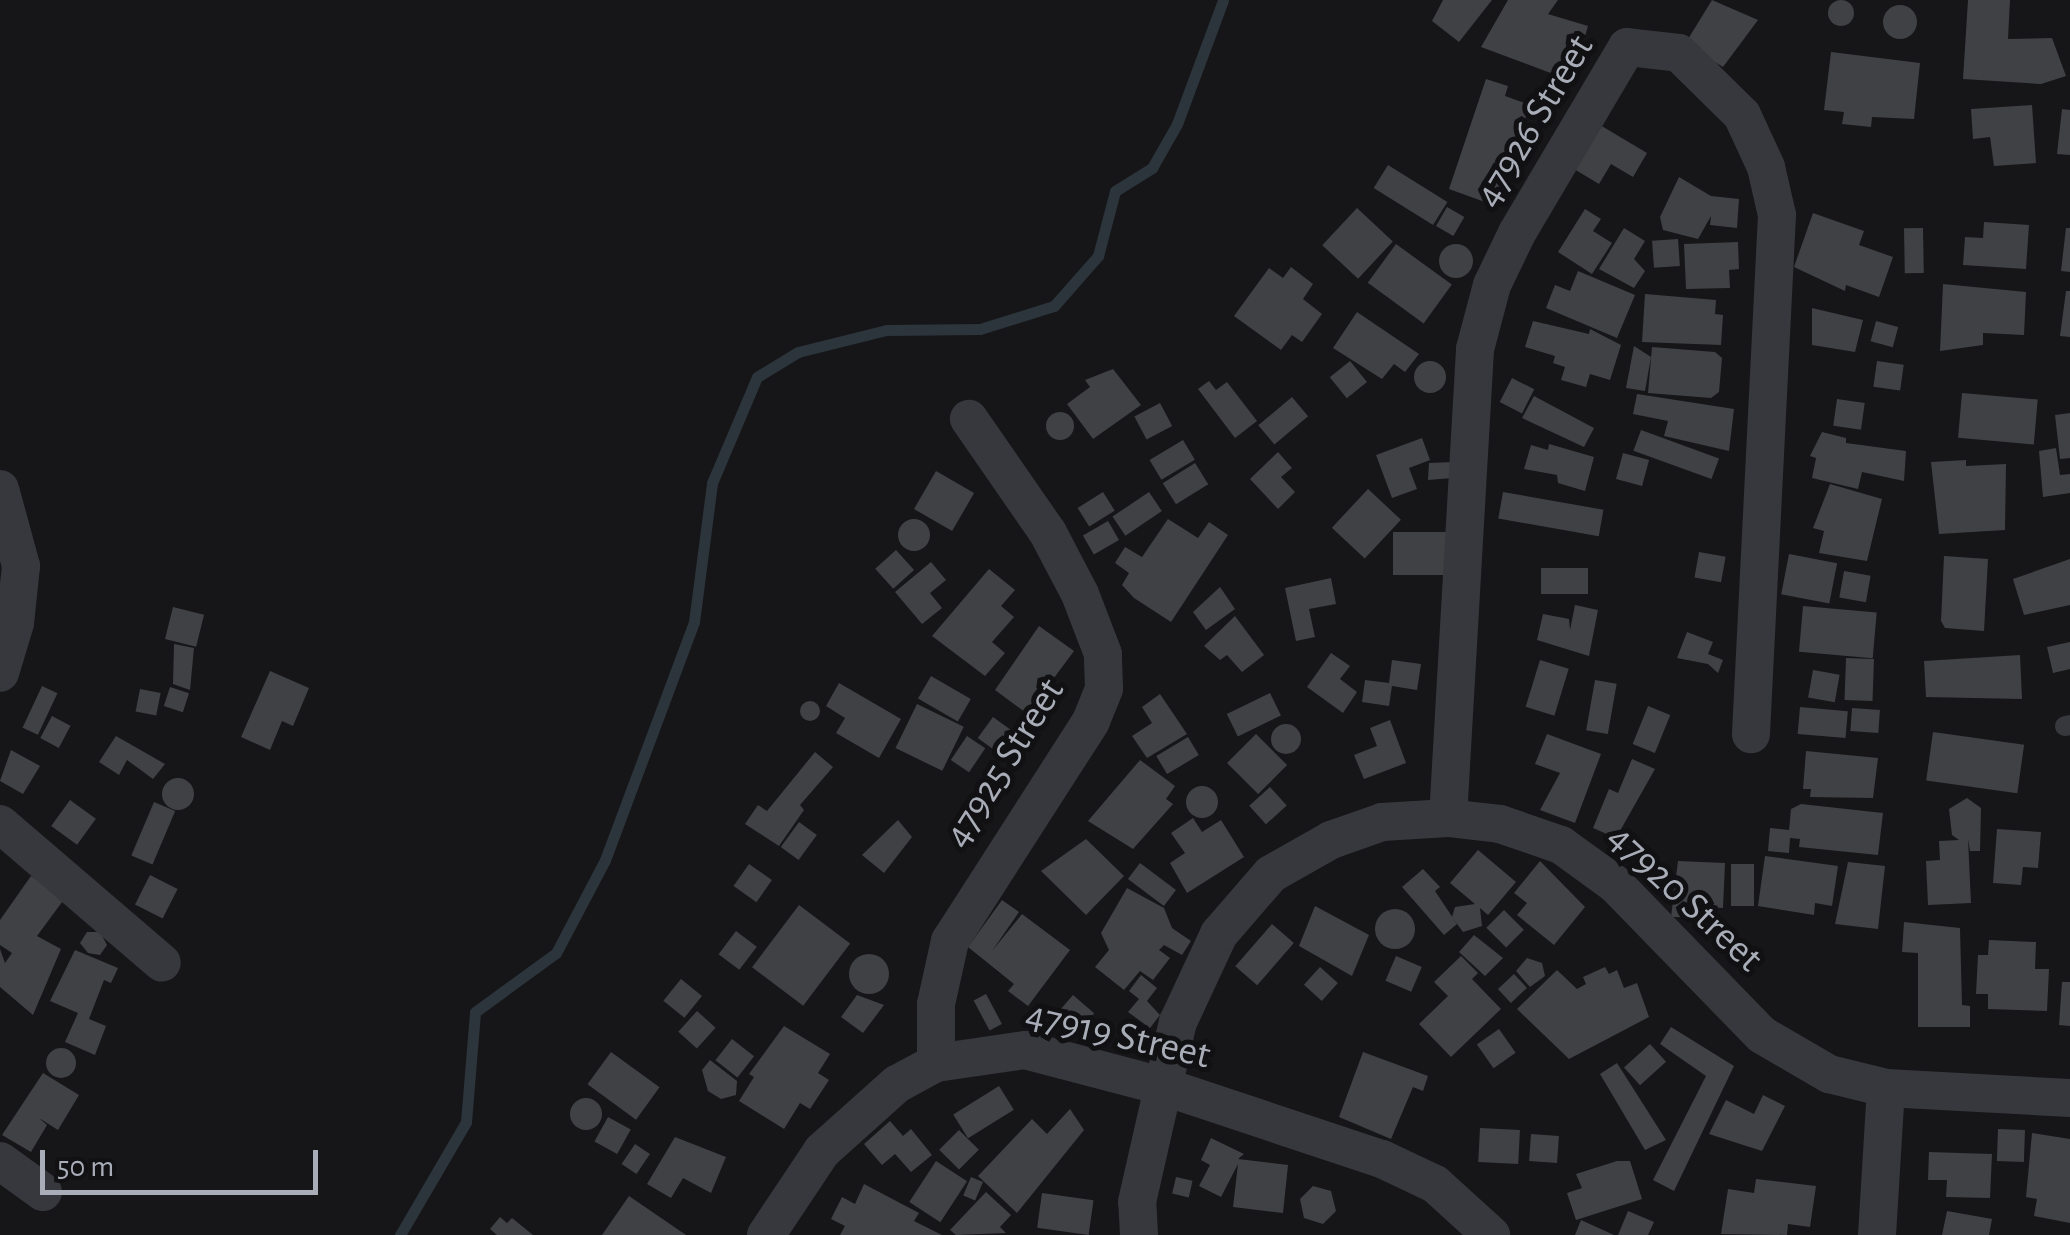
<!DOCTYPE html>
<html>
<head>
<meta charset="utf-8">
<style>
  body { margin:0 }
  #map { position:relative; width:2070px; height:1235px; overflow:hidden; background:#161618; font-family:"Alegreya Sans",sans-serif }
  div>[style] { position:absolute }
  .stream>* { height:11px; margin:-5.5px; padding:0 5.5px; transform-origin:5.5px; border-radius:5.5px; background:#2c353c }
  .building>* { inset:0; background:#404145; transform-origin:0 0 }
  .round { border-radius:50% }
  .lane>* { height:20px; margin:-10px; padding:0 10px; transform-origin:10px; border-radius:10px; background:#37383d }
  .street>* { height:38px; margin:-19px; padding:0 19px; transform-origin:19px; border-radius:19px; background:#37383d }
  span { translate:-50% -50%; white-space:nowrap; text-align:center; line-height:1.15; -webkit-text-stroke:10px #111113; paint-order:stroke }
  .street-label { font-size:40px; color:#a8adb8 }
  .scale { position:absolute; left:40px; top:1150px; width:278px; height:45px; box-sizing:border-box; border:5px solid #a8adb8; border-top:0; padding-left:12px; font-size:30px; line-height:35px; white-space:nowrap; color:#a8adb8; -webkit-text-stroke:8px #111113; paint-order:stroke }
</style>
</head>
<body>
<div id="map">
  <div class="stream">
    <i style="left:400px;top:1235px;width:131px;rotate:-59.7deg"></i>
    <i style="left:466px;top:1122px;width:110px;rotate:-85.3deg"></i>
    <i style="left:475px;top:1012px;width:100px;rotate:-36.1deg"></i>
    <i style="left:556px;top:953px;width:105px;rotate:-62.2deg"></i>
    <i style="left:605px;top:860px;width:254px;rotate:-69.5deg"></i>
    <i style="left:694px;top:622px;width:140px;rotate:-82.6deg"></i>
    <i style="left:712px;top:483px;width:115px;rotate:-67deg"></i>
    <i style="left:757px;top:377px;width:48px;rotate:-31.4deg"></i>
    <i style="left:798px;top:352px;width:91px;rotate:-14deg"></i>
    <i style="left:886px;top:330px;width:94px;rotate:-0.6deg"></i>
    <i style="left:980px;top:329px;width:77px;rotate:-17.3deg"></i>
    <i style="left:1054px;top:306px;width:67px;rotate:-48.7deg"></i>
    <i style="left:1098px;top:256px;width:67px;rotate:-75.3deg"></i>
    <i style="left:1115px;top:191px;width:44px;rotate:-31.9deg"></i>
    <i style="left:1152px;top:168px;width:51px;rotate:-60.4deg"></i>
    <i style="left:1177px;top:124px;width:132px;rotate:-69.6deg"></i>
  </div>
  <div class="building">
    <i class="round" style="left:1828px;top:0;width:26px;height:26px"></i>
    <i style="clip-path:polygon(1443px 0,1492px 0,1459px 42px,1432px 21px)"></i>
    <i style="clip-path:polygon(1508px 0,1558px 0,1548px 14px,1588px 26px,1572px 81px,1481px 47px)"></i>
    <i style="clip-path:polygon(1712px 0,1758px 20px,1723px 67px,1685px 44px)"></i>
    <i style="clip-path:polygon(1968px 0,2010px 0,2008px 39px,2052px 38px,2066px 76px,2041px 84px,1963px 79px)"></i>
    <i class="round" style="left:1883px;top:5px;width:34px;height:34px"></i>
    <i style="clip-path:polygon(1831px 52px,1920px 63px,1914px 119px,1872px 117px,1871px 127px,1842px 124px,1844px 112px,1824px 110px)"></i>
    <i style="clip-path:polygon(1486px 79px,1508px 86px,1505px 96px,1530px 105px,1496px 206px,1449px 189px)"></i>
    <i style="clip-path:polygon(2032px 105px,2036px 163px,1994px 166px,1990px 137px,1973px 139px,1971px 109px)"></i>
    <i style="clip-path:polygon(2062px 109px,2070px 110px,2070px 155px,2057px 154px)"></i>
    <i style="clip-path:polygon(1600px 125px,1647px 153px,1633px 177px,1611px 164px,1599px 184px,1574px 169px)"></i>
    <i style="left:1388px;top:165px;width:70px;height:27px;rotate:32deg"></i>
    <i style="clip-path:polygon(1679px 177px,1711px 196px,1739px 199px,1737px 228px,1710px 225px,1711px 216px,1698px 239px,1663px 230px,1660px 217px)"></i>
    <i style="left:1447px;top:207px;width:20px;height:22px;rotate:30deg"></i>
    <i style="left:1357px;top:208px;width:49px;height:51px;rotate:43deg"></i>
    <i style="clip-path:polygon(1585px 209px,1601px 219px,1593px 231px,1612px 243px,1592px 274px,1558px 252px)"></i>
    <i style="clip-path:polygon(1813px 213px,1864px 231px,1859px 245px,1893px 257px,1879px 297px,1846px 285px,1845px 291px,1794px 267px)"></i>
    <i style="clip-path:polygon(1984px 222px,2029px 225px,2026px 269px,1963px 265px,1965px 237px,1983px 238px)"></i>
    <i style="clip-path:polygon(1624px 228px,1645px 241px,1634px 259px,1645px 271px,1634px 288px,1599px 269px)"></i>
    <i style="left:1923px;top:228px;width:45px;height:19px;rotate:89deg"></i>
    <i style="clip-path:polygon(2066px 228px,2070px 228px,2070px 272px,2061px 271px)"></i>
    <i style="left:1678px;top:239px;width:27px;height:26px;rotate:86deg"></i>
    <i style="clip-path:polygon(1738px 242px,1739px 269px,1729px 270px,1730px 288px,1686px 289px,1684px 244px)"></i>
    <i style="left:1396px;top:244px;width:69px;height:48px;rotate:36deg"></i>
    <i class="round" style="left:1439px;top:244px;width:34px;height:34px"></i>
    <i style="clip-path:polygon(1291px 267px,1313px 284px,1303px 299px,1322px 314px,1302px 342px,1292px 335px,1281px 350px,1234px 316px,1269px 268px,1283px 278px)"></i>
    <i style="clip-path:polygon(1578px 271px,1635px 295px,1617px 338px,1546px 308px,1555px 285px,1570px 291px)"></i>
    <i style="clip-path:polygon(1943px 284px,2026px 292px,2024px 335px,1983px 333px,1983px 345px,1940px 351px)"></i>
    <i style="clip-path:polygon(2066px 291px,2070px 291px,2070px 337px,2060px 336px)"></i>
    <i style="clip-path:polygon(1645px 294px,1716px 300px,1715px 314px,1723px 315px,1721px 345px,1642px 342px)"></i>
    <i style="clip-path:polygon(1812px 308px,1863px 320px,1855px 352px,1812px 345px)"></i>
    <i style="clip-path:polygon(1357px 312px,1419px 354px,1405px 372px,1394px 364px,1382px 379px,1333px 348px)"></i>
    <i style="clip-path:polygon(1533px 321px,1589px 334px,1590px 329px,1621px 345px,1610px 380px,1590px 374px,1586px 387px,1561px 380px,1565px 367px,1553px 363px,1555px 356px,1525px 347px)"></i>
    <i style="left:1876px;top:321px;width:23px;height:21px;rotate:15deg"></i>
    <i style="clip-path:polygon(1634px 346px,1651px 357px,1645px 391px,1626px 388px)"></i>
    <i style="clip-path:polygon(1652px 347px,1715px 352px,1722px 358px,1719px 392px,1711px 398px,1648px 393px)"></i>
    <i style="left:1350px;top:361px;width:27px;height:26px;rotate:51deg"></i>
    <i style="left:1877px;top:361px;width:27px;height:26px;rotate:8deg"></i>
    <i class="round" style="left:1414px;top:361px;width:32px;height:32px"></i>
    <i style="clip-path:polygon(1113px 369px,1141px 405px,1093px 439px,1067px 404px,1090px 387px,1085px 380px)"></i>
    <i style="left:1512px;top:378px;width:25px;height:27px;rotate:27deg"></i>
    <i style="clip-path:polygon(1209px 381px,1216px 390px,1227px 382px,1257px 421px,1235px 438px,1198px 389px)"></i>
    <i style="left:1962px;top:393px;width:76px;height:45px;rotate:5deg"></i>
    <i style="clip-path:polygon(1637px 394px,1734px 409px,1729px 451px,1664px 436px,1668px 421px,1633px 414px)"></i>
    <i style="clip-path:polygon(1534px 396px,1594px 428px,1584px 447px,1522px 418px)"></i>
    <i style="left:1292px;top:397px;width:25px;height:44px;rotate:50deg"></i>
    <i style="left:1837px;top:399px;width:28px;height:27px;rotate:8deg"></i>
    <i style="left:1160px;top:403px;width:26px;height:29px;rotate:62deg"></i>
    <i class="round" style="left:1046px;top:412px;width:28px;height:28px"></i>
    <i style="clip-path:polygon(2070px 413px,2070px 458px,2060px 459px,2055px 415px)"></i>
    <i style="left:1641px;top:430px;width:83px;height:22px;rotate:20deg"></i>
    <i style="clip-path:polygon(1822px 432px,1846px 438px,1846px 443px,1906px 451px,1904px 481px,1862px 472px,1858px 489px,1812px 478px,1816px 458px,1810px 456px)"></i>
    <i style="clip-path:polygon(1422px 438px,1430px 460px,1409px 468px,1417px 489px,1392px 498px,1376px 455px)"></i>
    <i style="left:1183px;top:440px;width:23px;height:39px;rotate:59deg"></i>
    <i style="clip-path:polygon(1549px 444px,1594px 457px,1585px 491px,1558px 483px,1557px 475px,1524px 469px,1531px 445px,1548px 450px)"></i>
    <i style="clip-path:polygon(2056px 448px,2060px 475px,2070px 474px,2070px 493px,2043px 497px,2039px 451px)"></i>
    <i style="clip-path:polygon(1278px 452px,1292px 468px,1281px 477px,1295px 492px,1278px 509px,1250px 479px)"></i>
    <i style="left:1623px;top:453px;width:27px;height:27px;rotate:15deg"></i>
    <i style="clip-path:polygon(1966px 460px,1966px 466px,2006px 464px,2005px 530px,1939px 534px,1931px 462px)"></i>
    <i style="clip-path:polygon(1453px 462px,1452px 478px,1428px 480px,1429px 463px)"></i>
    <i style="left:1195px;top:463px;width:25px;height:38px;rotate:58deg"></i>
    <i style="left:936px;top:471px;width:44px;height:44px;rotate:30deg"></i>
    <i style="clip-path:polygon(1830px 484px,1882px 499px,1867px 561px,1819px 553px,1824px 531px,1813px 528px)"></i>
    <i style="left:1368px;top:489px;width:45px;height:53px;rotate:43deg"></i>
    <i style="left:1103px;top:492px;width:22px;height:30px;rotate:58deg"></i>
    <i style="left:1149px;top:492px;width:23px;height:44px;rotate:56deg"></i>
    <i style="left:1503px;top:492px;width:102px;height:27px;rotate:10deg"></i>
    <i style="clip-path:polygon(1168px 519px,1198px 538px,1209px 522px,1228px 535px,1171px 622px,1134px 598px,1122px 585px,1129px 573px,1115px 563px,1125px 547px,1142px 557px)"></i>
    <i class="round" style="left:898px;top:519px;width:32px;height:32px"></i>
    <i style="left:1108px;top:521px;width:22px;height:29px;rotate:60deg"></i>
    <i style="left:1393px;top:532px;width:53px;height:43px"></i>
    <i style="left:896px;top:550px;width:27px;height:28px;rotate:48deg"></i>
    <i style="left:1699px;top:552px;width:27px;height:26px;rotate:10deg"></i>
    <i style="left:1789px;top:554px;width:49px;height:41px;rotate:11deg"></i>
    <i style="clip-path:polygon(1944px 556px,1988px 559px,1984px 631px,1945px 628px,1941px 621px)"></i>
    <i style="clip-path:polygon(2070px 559px,2070px 605px,2024px 615px,2013px 579px)"></i>
    <i style="clip-path:polygon(931px 562px,946px 580px,930px 593px,942px 608px,922px 624px,895px 592px)"></i>
    <i style="left:1541px;top:568px;width:47px;height:26px"></i>
    <i style="clip-path:polygon(989px 569px,1015px 590px,1001px 606px,1014px 617px,992px 642px,1005px 653px,985px 676px,932px 636px)"></i>
    <i style="left:1844px;top:571px;width:27px;height:27px;rotate:10deg"></i>
    <i style="clip-path:polygon(1331px 578px,1336px 604px,1309px 609px,1315px 637px,1296px 641px,1285px 588px)"></i>
    <i style="clip-path:polygon(1220px 587px,1235px 609px,1206px 630px,1193px 612px)"></i>
    <i style="clip-path:polygon(1575px 605px,1598px 610px,1589px 656px,1537px 640px,1543px 614px,1569px 619px,1570px 630px)"></i>
    <i style="left:1803px;top:606px;width:74px;height:46px;rotate:5deg"></i>
    <i style="left:173px;top:607px;width:32px;height:33px;rotate:14deg"></i>
    <i style="clip-path:polygon(1235px 616px,1264px 655px,1242px 672px,1227px 655px,1220px 660px,1204px 646px)"></i>
    <i style="clip-path:polygon(1039px 626px,1074px 651px,1045px 690px,1055px 696px,1037px 721px,995px 690px)"></i>
    <i style="clip-path:polygon(1687px 632px,1713px 642px,1708px 654px,1723px 660px,1718px 673px,1708px 664px,1677px 658px)"></i>
    <i style="clip-path:polygon(2070px 642px,2070px 669px,2053px 673px,2047px 647px)"></i>
    <i style="clip-path:polygon(174px 644px,194px 648px,190px 690px,173px 684px)"></i>
    <i style="clip-path:polygon(1331px 653px,1350px 666px,1340px 679px,1357px 692px,1343px 713px,1307px 687px)"></i>
    <i style="clip-path:polygon(2020px 655px,2022px 699px,1926px 697px,1924px 661px)"></i>
    <i style="left:1846px;top:658px;width:28px;height:42px;rotate:2deg"></i>
    <i style="clip-path:polygon(1392px 660px,1421px 664px,1417px 690px,1392px 686px,1389px 706px,1362px 702px,1365px 680px,1389px 683px)"></i>
    <i style="left:1540px;top:660px;width:30px;height:49px;rotate:17deg"></i>
    <i style="left:1813px;top:670px;width:27px;height:28px;rotate:10deg"></i>
    <i style="clip-path:polygon(270px 671px,309px 688px,293px 726px,282px 721px,270px 750px,241px 737px)"></i>
    <i style="left:931px;top:676px;width:46px;height:26px;rotate:30deg"></i>
    <i style="left:1595px;top:680px;width:22px;height:51px;rotate:10deg"></i>
    <i style="clip-path:polygon(839px 683px,901px 719px,879px 758px,836px 733px,845px 718px,826px 706px)"></i>
    <i style="left:42px;top:686px;width:17px;height:46px;rotate:25deg"></i>
    <i style="left:170px;top:687px;width:20px;height:20px;rotate:18deg"></i>
    <i style="left:140px;top:689px;width:21px;height:23px;rotate:11deg"></i>
    <i style="left:1270px;top:693px;width:25px;height:48px;rotate:64deg"></i>
    <i style="clip-path:polygon(1160px 694px,1187px 734px,1147px 758px,1132px 736px,1152px 723px,1142px 707px)"></i>
    <i class="round" style="left:800px;top:701px;width:20px;height:20px"></i>
    <i style="left:917px;top:704px;width:52px;height:49px;rotate:26deg"></i>
    <i style="left:1648px;top:706px;width:24px;height:41px;rotate:22deg"></i>
    <i style="left:1800px;top:707px;width:48px;height:27px;rotate:5deg"></i>
    <i style="left:1852px;top:708px;width:28px;height:23px;rotate:4deg"></i>
    <i style="left:52px;top:716px;width:21px;height:25px;rotate:28deg"></i>
    <i style="left:993px;top:717px;width:29px;height:26px;rotate:36deg"></i>
    <i style="clip-path:polygon(1390px 720px,1406px 763px,1364px 779px,1354px 755px,1377px 746px,1370px 728px)"></i>
    <i class="round" style="left:1271px;top:724px;width:30px;height:30px"></i>
    <i style="left:1933px;top:732px;width:92px;height:49px;rotate:8deg"></i>
    <i style="left:1256px;top:734px;width:44px;height:41px;rotate:45deg"></i>
    <i style="clip-path:polygon(1547px 734px,1601px 754px,1575px 823px,1540px 810px,1560px 773px,1535px 764px)"></i>
    <i style="clip-path:polygon(116px 736px,165px 764px,153px 779px,127px 760px,119px 775px,99px 762px)"></i>
    <i style="left:967px;top:736px;width:22px;height:29px;rotate:34deg"></i>
    <i style="left:1188px;top:737px;width:21px;height:37px;rotate:59deg"></i>
    <i style="clip-path:polygon(11px 750px,40px 766px,23px 794px,0 781px)"></i>
    <i style="clip-path:polygon(1806px 751px,1878px 758px,1873px 798px,1810px 797px,1811px 789px,1803px 789px)"></i>
    <i style="clip-path:polygon(815px 752px,833px 767px,800px 805px,804px 810px,779px 846px,745px 824px,758px 805px,767px 811px)"></i>
    <i style="clip-path:polygon(1632px 759px,1655px 769px,1616px 838px,1593px 828px,1609px 789px,1618px 793px)"></i>
    <i style="clip-path:polygon(1140px 760px,1175px 786px,1166px 799px,1173px 804px,1133px 849px,1088px 821px)"></i>
    <i class="round" style="left:162px;top:778px;width:32px;height:32px"></i>
    <i class="round" style="left:1186px;top:786px;width:32px;height:32px"></i>
    <i style="left:1270px;top:787px;width:25px;height:28px;rotate:48deg"></i>
    <i style="clip-path:polygon(1967px 798px,1981px 808px,1980px 851px,1970px 851px,1968px 839px,1971px 903px,1928px 905px,1926px 861px,1940px 860px,1939px 841px,1959px 840px,1952px 835px,1949px 809px)"></i>
    <i style="left:70px;top:800px;width:32px;height:32px;rotate:36deg"></i>
    <i style="left:154px;top:802px;width:23px;height:58px;rotate:23deg"></i>
    <i style="clip-path:polygon(1801px 804px,1883px 813px,1878px 855px,1799px 847px,1800px 839px,1790px 838px,1789px 853px,1768px 851px,1770px 828px,1789px 830px,1791px 809px)"></i>
    <i style="clip-path:polygon(1193px 818px,1202px 832px,1221px 820px,1244px 857px,1187px 893px,1170px 863px,1185px 853px,1171px 833px)"></i>
    <i style="clip-path:polygon(898px 820px,912px 837px,884px 873px,862px 855px)"></i>
    <i style="left:799px;top:822px;width:22px;height:31px;rotate:36deg"></i>
    <i style="clip-path:polygon(1997px 829px,2041px 832px,2038px 868px,2023px 867px,2021px 885px,1993px 883px)"></i>
    <i style="clip-path:polygon(1086px 839px,1124px 876px,1086px 915px,1041px 871px)"></i>
    <i style="clip-path:polygon(1478px 850px,1516px 882px,1488px 915px,1480px 908px,1482px 926px,1463px 932px,1452px 917px,1455px 907px,1475px 904px,1450px 883px)"></i>
    <i style="clip-path:polygon(1765px 856px,1838px 866px,1832px 906px,1815px 903px,1814px 915px,1758px 906px)"></i>
    <i style="clip-path:polygon(1540px 861px,1585px 907px,1554px 945px,1517px 915px,1527px 903px,1514px 893px)"></i>
    <i style="clip-path:polygon(1678px 861px,1725px 863px,1723px 908px,1686px 906px,1685px 917px,1671px 917px)"></i>
    <i style="clip-path:polygon(1848px 862px,1885px 866px,1878px 929px,1835px 924px)"></i>
    <i style="left:1140px;top:863px;width:45px;height:20px;rotate:37deg"></i>
    <i style="left:749px;top:864px;width:28px;height:27px;rotate:35deg"></i>
    <i style="left:1731px;top:864px;width:23px;height:42px"></i>
    <i style="clip-path:polygon(1423px 869px,1440px 887px,1435px 891px,1457px 924px,1444px 935px,1402px 887px)"></i>
    <i style="left:150px;top:875px;width:31px;height:33px;rotate:27deg"></i>
    <i style="clip-path:polygon(31px 876px,65px 898px,37px 936px,61px 949px,33px 1015px,0 987px,0 949px,5px 963px,12px 953px,0 945px,0 920px)"></i>
    <i style="clip-path:polygon(1127px 888px,1164px 908px,1172px 928px,1191px 941px,1182px 955px,1164px 945px,1159px 950px,1170px 958px,1153px 980px,1140px 971px,1124px 990px,1095px 967px,1109px 950px,1101px 933px)"></i>
    <i style="clip-path:polygon(1002px 900px,1019px 912px,992px 951px,1022px 914px,1070px 950px,1028px 1006px,1008px 991px,1014px 984px,968px 947px)"></i>
    <i style="left:799px;top:905px;width:64px;height:78px;rotate:37deg"></i>
    <i style="clip-path:polygon(1315px 906px,1369px 935px,1352px 976px,1299px 946px)"></i>
    <i class="round" style="left:1375px;top:909px;width:40px;height:40px"></i>
    <i style="left:1504px;top:910px;width:28px;height:25px;rotate:45deg"></i>
    <i style="clip-path:polygon(1904px 922px,1960px 928px,1962px 1005px,1970px 1006px,1970px 1027px,1918px 1027px,1918px 953px,1902px 952px)"></i>
    <i style="left:1272px;top:924px;width:29px;height:56px;rotate:41deg"></i>
    <i style="left:736px;top:931px;width:26px;height:29px;rotate:37deg"></i>
    <i style="clip-path:polygon(87px 932px,100px 932px,107px 945px,100px 955px,88px 953px,80px 943px)"></i>
    <i style="clip-path:polygon(1474px 935px,1503px 958px,1485px 976px,1459px 952px)"></i>
    <i style="clip-path:polygon(1989px 940px,2036px 942px,2035px 969px,2049px 969px,2047px 1011px,1988px 1009px,1988px 994px,1976px 994px,1978px 955px,1988px 955px)"></i>
    <i style="clip-path:polygon(75px 950px,118px 968px,111px 983px,104px 980px,89px 1019px,106px 1026px,95px 1055px,65px 1042px,78px 1013px,50px 1001px)"></i>
    <i class="round" style="left:849px;top:954px;width:40px;height:40px"></i>
    <i style="left:1396px;top:956px;width:28px;height:27px;rotate:23deg"></i>
    <i style="clip-path:polygon(1461px 956px,1478px 973px,1472px 979px,1501px 1009px,1451px 1057px,1419px 1024px,1448px 996px,1434px 982px)"></i>
    <i style="clip-path:polygon(1527px 958px,1542px 963px,1545px 976px,1530px 987px,1516px 971px)"></i>
    <i style="left:1320px;top:967px;width:24px;height:24px;rotate:42deg"></i>
    <i style="clip-path:polygon(1605px 967px,1609px 974px,1617px 970px,1624px 988px,1637px 983px,1649px 1017px,1569px 1059px,1517px 1009px,1557px 970px,1577px 989px,1586px 984px,1583px 977px)"></i>
    <i style="left:1514px;top:974px;width:19px;height:22px;rotate:47deg"></i>
    <i style="clip-path:polygon(1141px 975px,1157px 988px,1147px 1001px,1160px 1015px,1150px 1028px,1128px 1012px,1139px 999px,1129px 991px)"></i>
    <i style="left:681px;top:979px;width:27px;height:28px;rotate:39deg"></i>
    <i style="clip-path:polygon(2062px 982px,2070px 982px,2070px 1026px,2059px 1025px)"></i>
    <i style="left:986px;top:994px;width:34px;height:14px;rotate:62deg"></i>
    <i style="clip-path:polygon(857px 995px,884px 1005px,863px 1033px,841px 1017px)"></i>
    <i style="left:1073px;top:995px;width:28px;height:28px;rotate:41deg"></i>
    <i style="left:697px;top:1011px;width:25px;height:28px;rotate:42deg"></i>
    <i style="clip-path:polygon(784px 1026px,830px 1054px,818px 1073px,829px 1080px,810px 1109px,800px 1103px,784px 1129px,739px 1101px,754px 1077px,749px 1074px)"></i>
    <i style="clip-path:polygon(1671px 1027px,1734px 1066px,1674px 1191px,1653px 1180px,1706px 1076px,1660px 1044px)"></i>
    <i style="left:1499px;top:1029px;width:29px;height:27px;rotate:55deg"></i>
    <i style="left:732px;top:1039px;width:28px;height:27px;rotate:38deg"></i>
    <i style="left:1650px;top:1044px;width:24px;height:35px;rotate:48deg"></i>
    <i class="round" style="left:46px;top:1048px;width:30px;height:30px"></i>
    <i style="left:611px;top:1052px;width:60px;height:40px;rotate:36deg"></i>
    <i style="clip-path:polygon(1363px 1052px,1428px 1076px,1423px 1091px,1413px 1087px,1391px 1139px,1339px 1117px)"></i>
    <i style="clip-path:polygon(710px 1060px,737px 1081px,736px 1095px,721px 1099px,708px 1091px,702px 1070px)"></i>
    <i style="clip-path:polygon(1617px 1063px,1666px 1140px,1645px 1150px,1600px 1074px)"></i>
    <i style="clip-path:polygon(43px 1073px,79px 1095px,58px 1130px,39px 1118px,47px 1125px,31px 1152px,2px 1135px)"></i>
    <i style="left:999px;top:1086px;width:28px;height:54px;rotate:58deg"></i>
    <i style="clip-path:polygon(1763px 1095px,1785px 1106px,1762px 1151px,1709px 1134px,1726px 1100px,1754px 1114px)"></i>
    <i class="round" style="left:570px;top:1098px;width:32px;height:32px"></i>
    <i style="clip-path:polygon(1070px 1109px,1084px 1130px,1017px 1213px,978px 1176px,1032px 1119px,1047px 1134px)"></i>
    <i style="left:608px;top:1117px;width:26px;height:28px;rotate:29deg"></i>
    <i style="clip-path:polygon(890px 1121px,903px 1136px,911px 1129px,932px 1155px,911px 1172px,895px 1154px,882px 1165px,864px 1144px)"></i>
    <i style="left:1480px;top:1128px;width:40px;height:34px;rotate:3deg"></i>
    <i style="left:1998px;top:1129px;width:27px;height:32px;rotate:2deg"></i>
    <i style="left:959px;top:1130px;width:28px;height:28px;rotate:45deg"></i>
    <i style="clip-path:polygon(2032px 1133px,2070px 1139px,2070px 1223px,2034px 1216px,2037px 1199px,2026px 1197px)"></i>
    <i style="left:1531px;top:1134px;width:28px;height:27px;rotate:4deg"></i>
    <i style="clip-path:polygon(675px 1137px,726px 1157px,711px 1193px,683px 1178px,671px 1198px,647px 1184px)"></i>
    <i style="clip-path:polygon(1211px 1138px,1244px 1154px,1238px 1159px,1288px 1165px,1283px 1213px,1233px 1207px,1238px 1164px,1221px 1197px,1199px 1186px,1210px 1165px,1201px 1160px)"></i>
    <i style="left:635px;top:1144px;width:18px;height:24px;rotate:34deg"></i>
    <i style="clip-path:polygon(1929px 1152px,1992px 1154px,1990px 1198px,1946px 1197px,1947px 1180px,1928px 1180px)"></i>
    <i style="left:936px;top:1161px;width:37px;height:49px;rotate:33deg"></i>
    <i style="clip-path:polygon(1617px 1161px,1630px 1161px,1642px 1199px,1576px 1220px,1567px 1193px,1582px 1188px,1576px 1174px)"></i>
    <i style="left:971px;top:1177px;width:13px;height:20px;rotate:23deg"></i>
    <i style="left:1176px;top:1177px;width:17px;height:17px;rotate:13deg"></i>
    <i style="clip-path:polygon(1756px 1179px,1816px 1186px,1810px 1227px,1788px 1224px,1787px 1235px,1721px 1234px,1728px 1189px,1754px 1193px)"></i>
    <i style="clip-path:polygon(864px 1184px,919px 1213px,914px 1221px,942px 1235px,840px 1235px,845px 1226px,831px 1219px,842px 1197px,855px 1204px)"></i>
    <i style="clip-path:polygon(1313px 1186px,1331px 1191px,1336px 1211px,1323px 1224px,1304px 1218px,1300px 1199px)"></i>
    <i style="clip-path:polygon(986px 1192px,1011px 1215px,1000px 1227px,1006px 1233px,956px 1235px,950px 1230px)"></i>
    <i style="left:1042px;top:1193px;width:52px;height:35px;rotate:8deg"></i>
    <i style="clip-path:polygon(629px 1196px,686px 1235px,602px 1235px)"></i>
    <i style="clip-path:polygon(1628px 1211px,1654px 1222px,1648px 1235px,1618px 1235px)"></i>
    <i style="clip-path:polygon(1947px 1211px,1992px 1219px,1989px 1235px,1942px 1235px)"></i>
    <i style="clip-path:polygon(500px 1217px,507px 1223px,512px 1218px,533px 1235px,497px 1235px,490px 1229px)"></i>
    <i style="clip-path:polygon(1581px 1220px,1614px 1235px,1575px 1235px)"></i>
  </div>
  <div class="lane">
    <i style="left:2065px;top:726px;width:5px;rotate:-11deg"></i>
  </div>
  <div class="street">
    <i style="left:0;top:489px;width:80px;rotate:74.7deg"></i>
    <i style="left:21px;top:566px;width:57px;rotate:96deg"></i>
    <i style="left:15px;top:623px;width:52px;rotate:106.7deg"></i>
    <i style="left:1448px;top:818px;width:470px;rotate:-86.7deg"></i>
    <i style="left:1475px;top:349px;width:66px;rotate:-75.1deg"></i>
    <i style="left:1492px;top:285px;width:58px;rotate:-64.3deg"></i>
    <i style="left:1517px;top:233px;width:216px;rotate:-59.4deg"></i>
    <i style="left:1627px;top:47px;width:52px;rotate:6.6deg"></i>
    <i style="left:1679px;top:53px;width:88px;rotate:44.5deg"></i>
    <i style="left:1742px;top:115px;width:57px;rotate:65.2deg"></i>
    <i style="left:1766px;top:167px;width:49px;rotate:77.1deg"></i>
    <i style="left:1777px;top:215px;width:520px;rotate:92.87deg"></i>
    <i style="left:0;top:824px;width:213px;rotate:40.6deg"></i>
    <i style="left:936px;top:1063px;width:59px;rotate:-90deg"></i>
    <i style="left:936px;top:1004px;width:65px;rotate:-77.5deg"></i>
    <i style="left:950px;top:941px;width:261px;rotate:-57.3deg"></i>
    <i style="left:1091px;top:721px;width:35px;rotate:-68deg"></i>
    <i style="left:1104px;top:688px;width:34px;rotate:-92deg"></i>
    <i style="left:1103px;top:654px;width:64px;rotate:-111deg"></i>
    <i style="left:1080px;top:594px;width:69px;rotate:-117.7deg"></i>
    <i style="left:1048px;top:533px;width:139px;rotate:-124.7deg"></i>
    <i style="left:0;top:1161px;width:53px;rotate:35.8deg"></i>
    <i style="left:766px;top:1235px;width:101px;rotate:-56.3deg"></i>
    <i style="left:822px;top:1151px;width:101px;rotate:-41.8deg"></i>
    <i style="left:897px;top:1084px;width:44px;rotate:-28.3deg"></i>
    <i style="left:936px;top:1063px;width:90px;rotate:-8.3deg"></i>
    <i style="left:1025px;top:1050px;width:142px;rotate:14.7deg"></i>
    <i style="left:1162px;top:1086px;width:232px;rotate:18.4deg"></i>
    <i style="left:1382px;top:1159px;width:59px;rotate:25.3deg"></i>
    <i style="left:1435px;top:1184px;width:76px;rotate:42.3deg"></i>
    <i style="left:1139px;top:1235px;width:33px;rotate:-93deg"></i>
    <i style="left:1137px;top:1202px;width:185px;rotate:-77.2deg"></i>
    <i style="left:1178px;top:1022px;width:97px;rotate:-65deg"></i>
    <i style="left:1219px;top:934px;width:79px;rotate:-49.1deg"></i>
    <i style="left:1271px;top:874px;width:69px;rotate:-29.5deg"></i>
    <i style="left:1331px;top:840px;width:54px;rotate:-19.4deg"></i>
    <i style="left:1382px;top:822px;width:66px;rotate:-3.5deg"></i>
    <i style="left:1448px;top:818px;width:52px;rotate:6.6deg"></i>
    <i style="left:1500px;top:824px;width:65px;rotate:19deg"></i>
    <i style="left:1561px;top:845px;width:68px;rotate:36deg"></i>
    <i style="left:1616px;top:885px;width:209px;rotate:45.8deg"></i>
    <i style="left:1762px;top:1035px;width:78px;rotate:30.2deg"></i>
    <i style="left:1829px;top:1074px;width:59px;rotate:13.8deg"></i>
    <i style="left:1886px;top:1088px;width:184px;rotate:3.1deg"></i>
    <i style="left:1877px;top:1235px;width:147px;rotate:-86.5deg"></i>
  </div>
  <div class="street-label">
    <span style="left:1534px;top:121px;rotate:-59deg">47926 Street</span>
    <span style="left:1004px;top:763px;rotate:-58deg">47925 Street</span>
    <span style="left:1685px;top:898px;rotate:43deg">47920 Street</span>
    <span style="left:1118px;top:1035px;rotate:13deg">47919 Street</span>
  </div>
  <div class="scale">50 m</div>
</div>
</body>
</html>
